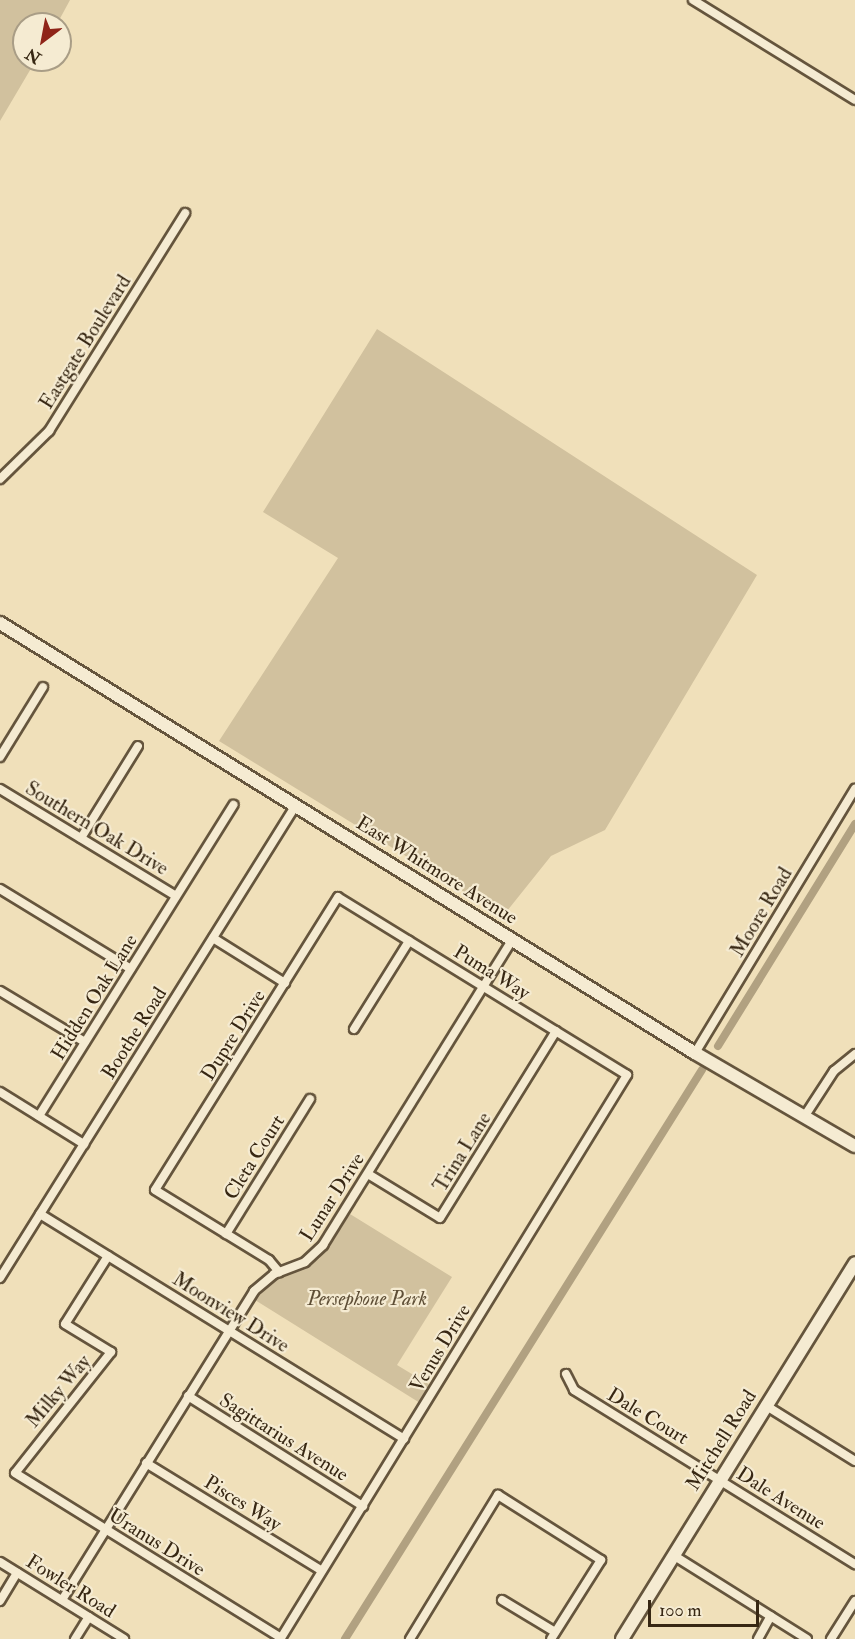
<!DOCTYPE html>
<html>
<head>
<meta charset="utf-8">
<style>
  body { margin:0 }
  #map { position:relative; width:855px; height:1639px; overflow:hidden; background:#f0e0ba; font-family:"IM FELL Double Pica",serif }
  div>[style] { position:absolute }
  .green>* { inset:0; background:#d1c19e }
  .canal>* { height:8px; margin:-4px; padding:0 4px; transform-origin:4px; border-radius:4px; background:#b1a181 }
  .roads { filter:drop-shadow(2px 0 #65553d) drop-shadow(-2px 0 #65553d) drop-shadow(0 2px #65553d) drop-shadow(0 -2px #65553d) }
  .street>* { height:8px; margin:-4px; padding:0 4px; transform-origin:4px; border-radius:4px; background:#f5ebd2 }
  .secondary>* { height:12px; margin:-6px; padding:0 6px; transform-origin:6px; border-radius:6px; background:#f5ebd2 }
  span { translate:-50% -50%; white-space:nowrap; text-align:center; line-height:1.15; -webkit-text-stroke:4.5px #f5ebd2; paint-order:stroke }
  .street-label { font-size:20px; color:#372713 }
  .park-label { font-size:20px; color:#5e4e36; font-style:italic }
  .north { position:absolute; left:12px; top:12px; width:60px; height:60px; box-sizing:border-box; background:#f5ebd2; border:2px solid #a99d86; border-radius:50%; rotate:212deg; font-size:16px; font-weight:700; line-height:24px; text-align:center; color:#372713 }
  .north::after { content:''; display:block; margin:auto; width:21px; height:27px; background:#8f2418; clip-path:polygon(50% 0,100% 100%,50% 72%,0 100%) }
  .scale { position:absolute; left:648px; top:1600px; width:111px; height:27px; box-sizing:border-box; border:3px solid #372713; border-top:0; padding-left:8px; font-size:18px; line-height:21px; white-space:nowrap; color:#372713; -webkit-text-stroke:4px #f5ebd2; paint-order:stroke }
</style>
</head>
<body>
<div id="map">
  <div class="green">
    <i style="clip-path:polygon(0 0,70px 0,57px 24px,24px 24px,24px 60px,36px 60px,0 121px)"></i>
    <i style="clip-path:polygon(377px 329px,757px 575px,605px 830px,551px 856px,503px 916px,219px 741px,338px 558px,263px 512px)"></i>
    <i style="clip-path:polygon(350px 1214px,452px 1277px,397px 1365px,430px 1385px,420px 1403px,255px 1300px,275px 1281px,319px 1259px)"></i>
  </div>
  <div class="canal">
    <i style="left:718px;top:1046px;width:261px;rotate:-58.3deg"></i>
    <i style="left:345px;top:1639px;width:672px;rotate:-57.9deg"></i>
  </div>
  <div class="roads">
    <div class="street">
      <i style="left:693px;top:0;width:190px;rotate:31.7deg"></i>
      <i style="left:0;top:479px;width:69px;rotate:-44.4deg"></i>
      <i style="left:49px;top:431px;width:257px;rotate:-58deg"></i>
      <i style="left:0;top:757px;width:82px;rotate:-58.4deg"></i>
      <i style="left:0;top:789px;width:206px;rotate:31.3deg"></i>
      <i style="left:81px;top:838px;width:108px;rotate:-58.2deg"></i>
      <i style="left:0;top:889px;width:153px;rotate:31.4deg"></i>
      <i style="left:213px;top:938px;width:85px;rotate:32deg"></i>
      <i style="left:0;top:991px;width:99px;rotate:31deg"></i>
      <i style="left:354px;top:1029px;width:104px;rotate:-58deg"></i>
      <i style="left:695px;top:1053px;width:309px;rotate:-58.8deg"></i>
      <i style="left:0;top:1092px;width:99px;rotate:31.8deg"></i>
      <i style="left:39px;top:1116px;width:367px;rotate:-58deg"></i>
      <i style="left:804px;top:1117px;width:55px;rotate:-56.9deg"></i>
      <i style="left:834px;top:1071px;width:27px;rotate:-39deg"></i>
      <i style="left:368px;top:1174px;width:84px;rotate:31.4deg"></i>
      <i style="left:440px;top:1218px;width:220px;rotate:-58.2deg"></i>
      <i style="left:40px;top:1214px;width:428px;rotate:31.7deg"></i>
      <i style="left:226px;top:1234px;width:159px;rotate:-58.1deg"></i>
      <i style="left:108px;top:1256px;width:80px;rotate:122.3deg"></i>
      <i style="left:65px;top:1324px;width:54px;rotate:31.3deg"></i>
      <i style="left:111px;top:1352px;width:154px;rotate:128.4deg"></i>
      <i style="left:15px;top:1473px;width:313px;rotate:31.8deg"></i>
      <i style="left:281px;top:1638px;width:661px;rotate:-58.43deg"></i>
      <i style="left:627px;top:1075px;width:339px;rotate:-148.4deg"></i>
      <i style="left:338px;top:897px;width:345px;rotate:122deg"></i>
      <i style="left:155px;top:1190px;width:134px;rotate:31.6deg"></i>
      <i style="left:269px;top:1260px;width:16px;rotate:50deg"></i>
      <i style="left:0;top:1278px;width:558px;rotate:-57.96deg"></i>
      <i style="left:566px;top:1374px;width:18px;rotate:63deg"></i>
      <i style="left:574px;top:1390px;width:331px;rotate:31.8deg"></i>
      <i style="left:188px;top:1396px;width:207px;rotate:32.2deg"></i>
      <i style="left:765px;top:1405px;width:106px;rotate:31.9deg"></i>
      <i style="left:146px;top:1463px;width:206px;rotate:31.5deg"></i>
      <i style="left:673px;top:1555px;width:158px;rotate:32.1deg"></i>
      <i style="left:0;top:1562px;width:146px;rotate:31.8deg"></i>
      <i style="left:62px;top:1600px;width:364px;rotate:-58.1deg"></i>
      <i style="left:254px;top:1291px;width:26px;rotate:-40deg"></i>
      <i style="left:274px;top:1274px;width:33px;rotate:-21deg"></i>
      <i style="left:305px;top:1262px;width:25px;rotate:-43deg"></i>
      <i style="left:323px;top:1245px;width:359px;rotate:-58.2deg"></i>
      <i style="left:502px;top:1600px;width:62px;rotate:31.1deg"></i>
      <i style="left:0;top:1601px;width:33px;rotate:-59deg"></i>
      <i style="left:75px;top:1639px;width:26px;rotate:-58deg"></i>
      <i style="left:410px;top:1639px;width:169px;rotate:-58.6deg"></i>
      <i style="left:498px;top:1495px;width:122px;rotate:32.3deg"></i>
      <i style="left:601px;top:1560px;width:93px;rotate:122.3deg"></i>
      <i style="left:758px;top:1639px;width:26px;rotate:-61deg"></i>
      <i style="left:831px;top:1639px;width:45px;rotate:-57.7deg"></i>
    </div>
    <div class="secondary">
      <i style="left:0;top:623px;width:817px;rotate:31.75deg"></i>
      <i style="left:695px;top:1053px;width:185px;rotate:30.2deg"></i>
      <i style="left:622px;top:1639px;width:442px;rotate:-58.2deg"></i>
    </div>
  </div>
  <div class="street-label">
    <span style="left:85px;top:342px;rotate:-58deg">Eastgate Boulevard</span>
    <span style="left:97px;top:828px;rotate:31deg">Southern Oak Drive</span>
    <span style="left:437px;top:870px;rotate:32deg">East Whitmore Avenue</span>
    <span style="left:761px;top:912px;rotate:-59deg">Moore Road</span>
    <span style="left:492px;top:972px;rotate:32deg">Puma Way</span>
    <span style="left:94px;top:997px;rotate:-58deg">Hidden Oak Lane</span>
    <span style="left:134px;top:1033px;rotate:-58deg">Boothe Road</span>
    <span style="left:233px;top:1035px;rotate:-58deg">Dupre Drive</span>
    <span style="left:462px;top:1152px;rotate:-58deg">Trina Lane</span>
    <span style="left:254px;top:1157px;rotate:-58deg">Cleta Court</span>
    <span style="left:332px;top:1197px;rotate:-57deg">Lunar Drive</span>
    <span style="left:231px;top:1312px;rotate:32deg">Moonview Drive</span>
    <span style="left:440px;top:1348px;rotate:-59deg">Venus Drive</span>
    <span style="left:58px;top:1391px;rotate:-50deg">Milky Way</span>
    <span style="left:648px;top:1416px;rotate:31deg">Dale Court</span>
    <span style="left:284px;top:1437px;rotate:32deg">Sagittarius Avenue</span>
    <span style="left:721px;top:1440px;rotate:-58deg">Mitchell Road</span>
    <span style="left:781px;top:1498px;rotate:32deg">Dale Avenue</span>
    <span style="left:243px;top:1503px;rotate:32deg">Pisces Way</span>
    <span style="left:157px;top:1542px;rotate:32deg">Uranus Drive</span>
    <span style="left:71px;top:1586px;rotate:32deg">Fowler Road</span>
  </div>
  <div class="park-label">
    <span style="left:367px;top:1298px">Persephone Park</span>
  </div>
  <div class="north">N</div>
  <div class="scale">100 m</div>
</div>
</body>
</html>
